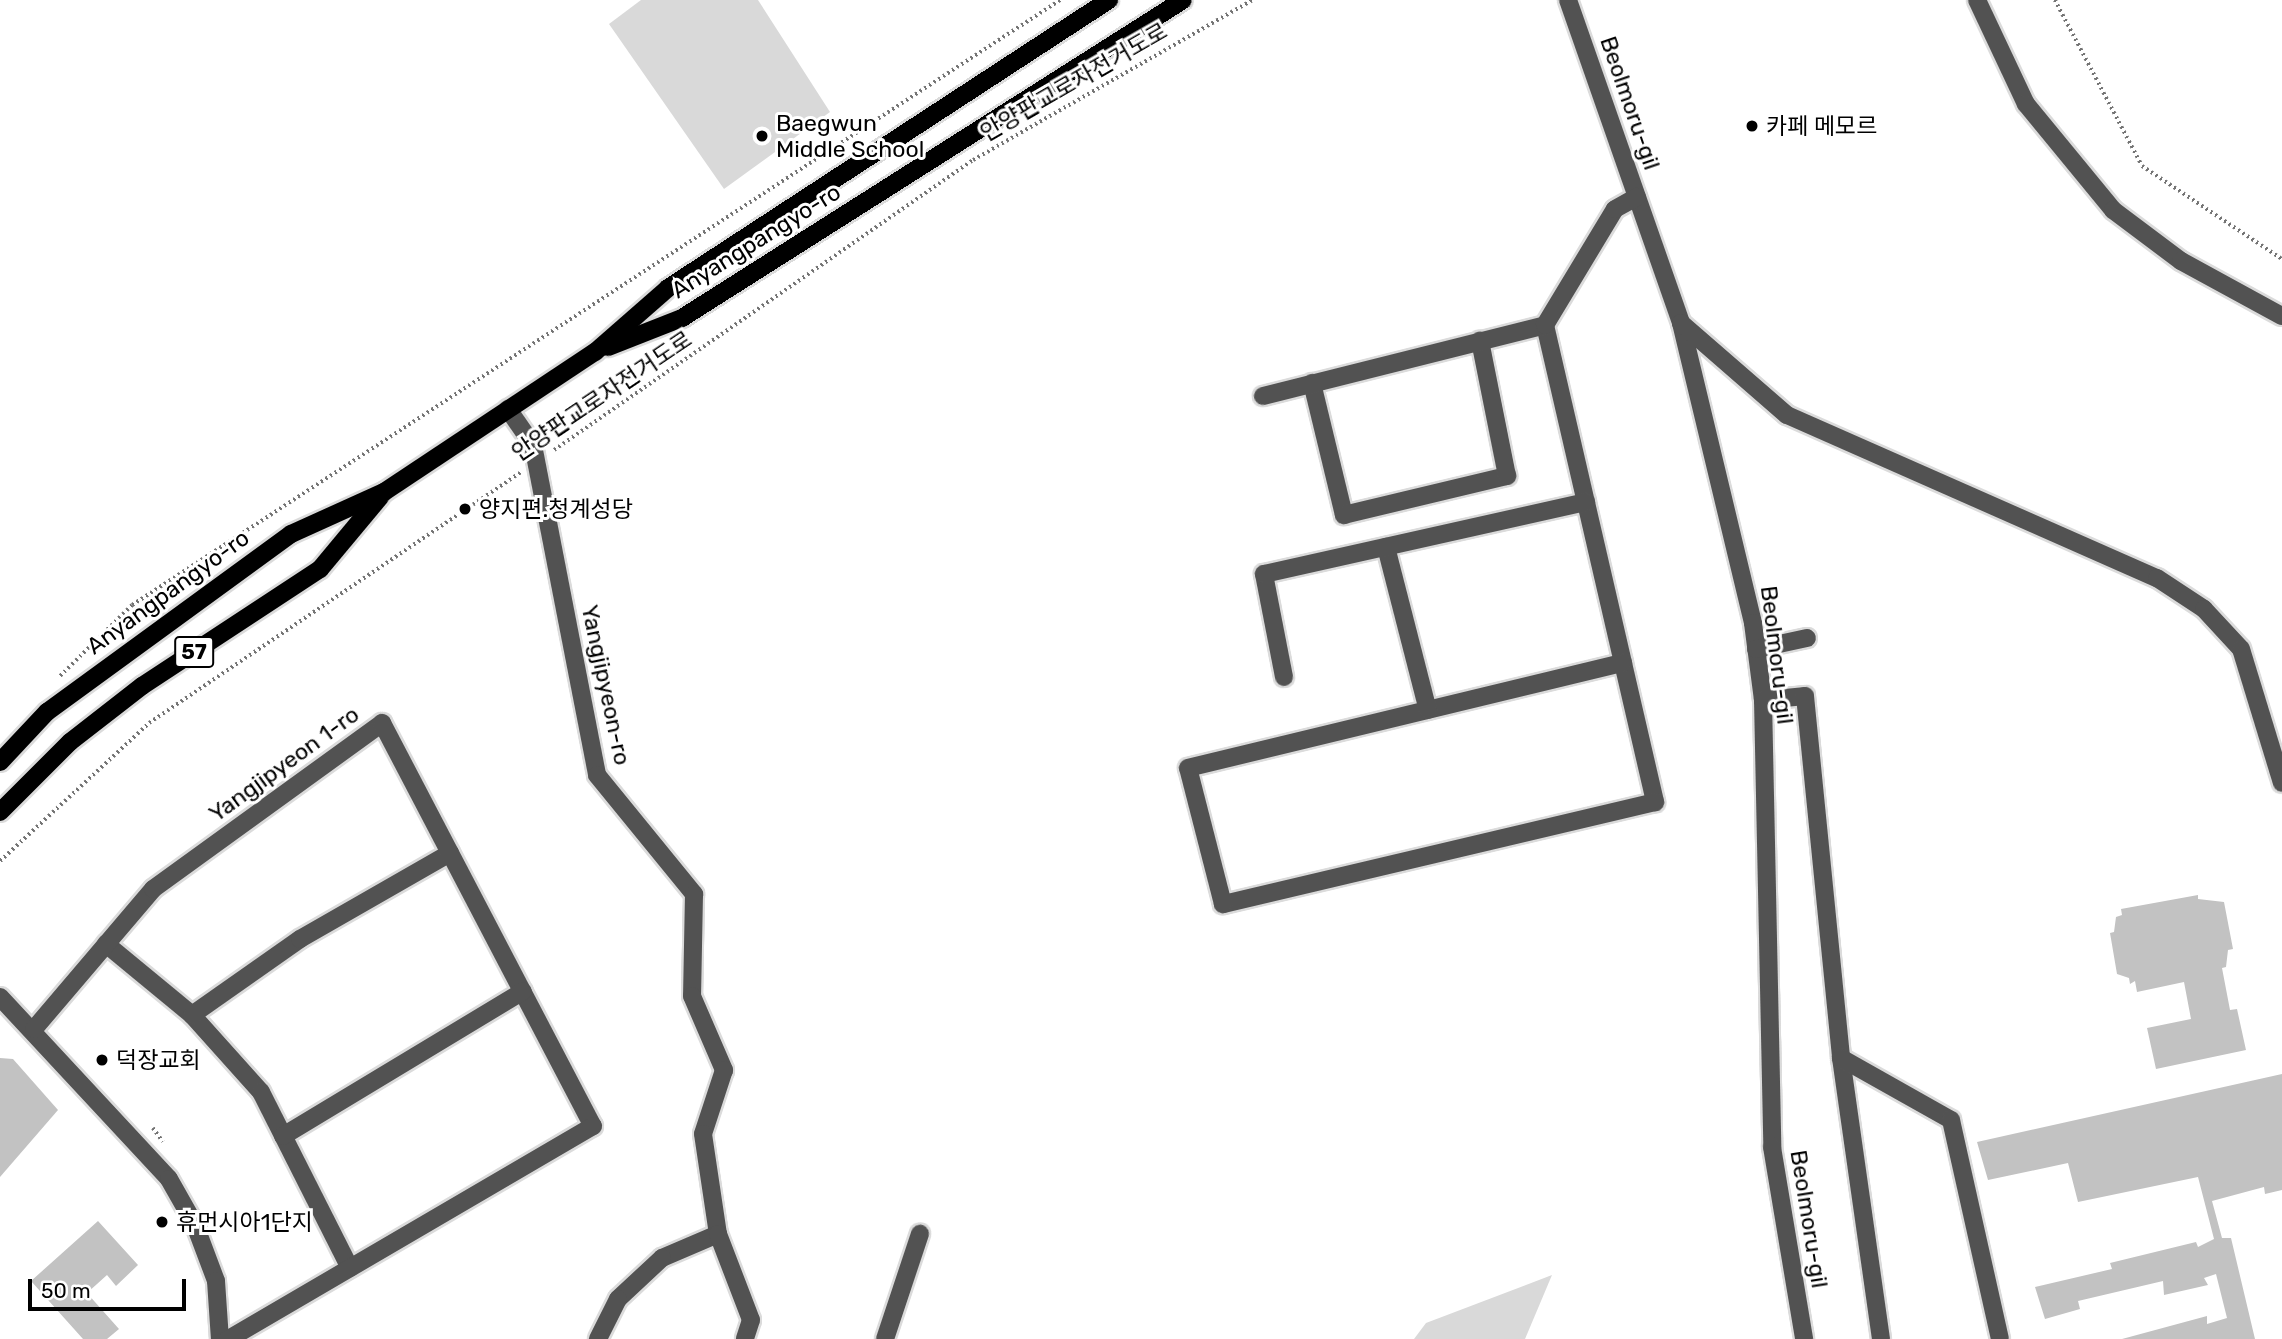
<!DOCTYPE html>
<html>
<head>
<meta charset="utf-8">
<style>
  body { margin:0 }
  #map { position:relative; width:2282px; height:1339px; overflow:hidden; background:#fff; font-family:Rubik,"Noto Sans KR",sans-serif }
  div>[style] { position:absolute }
  .green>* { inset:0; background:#d9d9d9 }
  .building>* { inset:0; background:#c2c2c2 }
  .path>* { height:3.5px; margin-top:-1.75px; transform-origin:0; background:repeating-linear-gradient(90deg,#747474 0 2px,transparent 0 5.5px) }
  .roads { filter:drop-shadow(2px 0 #dbdbdb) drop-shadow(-2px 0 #dbdbdb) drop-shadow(0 2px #dbdbdb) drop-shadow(0 -2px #dbdbdb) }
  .minor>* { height:18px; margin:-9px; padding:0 9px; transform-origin:9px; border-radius:9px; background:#525252 }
  .major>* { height:18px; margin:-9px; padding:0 9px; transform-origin:9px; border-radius:9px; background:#000 }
  .dots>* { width:19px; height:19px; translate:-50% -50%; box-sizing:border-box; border:4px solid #fff; border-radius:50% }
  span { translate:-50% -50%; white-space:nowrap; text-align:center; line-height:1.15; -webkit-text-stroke:6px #fff; paint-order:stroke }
  .shield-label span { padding:2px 5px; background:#fff; border:2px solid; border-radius:5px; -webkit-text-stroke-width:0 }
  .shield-label { font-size:21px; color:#000; font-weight:700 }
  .street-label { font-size:23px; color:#000 }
  .poi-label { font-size:23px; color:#000 }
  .left { translate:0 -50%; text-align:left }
  .scale { position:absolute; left:28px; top:1279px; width:158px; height:32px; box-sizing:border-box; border:4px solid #000; border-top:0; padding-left:9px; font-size:21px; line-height:24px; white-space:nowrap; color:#000; -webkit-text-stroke:5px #fff; paint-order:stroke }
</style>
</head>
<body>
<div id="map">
  <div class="green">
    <i style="clip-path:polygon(641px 0,758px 0,830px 112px,724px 189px,609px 24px)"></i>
    <i style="clip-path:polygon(1552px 1275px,1525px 1339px,1414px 1339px,1426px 1323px)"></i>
  </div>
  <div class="building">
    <i style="clip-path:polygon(2198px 895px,2198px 899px,2224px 902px,2233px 949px,2228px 950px,2226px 967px,2222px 968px,2230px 1010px,2237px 1009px,2246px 1050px,2156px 1069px,2147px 1028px,2191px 1019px,2184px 982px,2137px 992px,2135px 981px,2130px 984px,2129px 978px,2117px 974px,2110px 933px,2114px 932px,2116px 917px,2122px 915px,2121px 909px)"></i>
    <i style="clip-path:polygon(0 1058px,13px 1059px,58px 1110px,0 1177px)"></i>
    <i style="clip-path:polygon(2282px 1074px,2282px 1190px,2265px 1194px,2264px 1187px,2212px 1201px,2222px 1238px,2231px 1238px,2255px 1339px,2122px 1339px,2207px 1316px,2207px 1324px,2227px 1318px,2216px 1274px,2204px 1278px,2208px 1285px,2164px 1295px,2163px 1281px,2078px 1301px,2080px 1309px,2045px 1319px,2035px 1287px,2112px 1269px,2110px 1263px,2196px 1242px,2198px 1247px,2214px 1239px,2198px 1177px,2078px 1202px,2068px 1163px,1988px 1180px,1977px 1142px)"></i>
    <i style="clip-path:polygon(98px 1221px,138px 1265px,116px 1286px,107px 1275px,87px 1293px,119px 1329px,107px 1339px,83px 1339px,31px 1281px)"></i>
  </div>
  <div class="path">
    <i style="left:2055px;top:0;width:187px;rotate:62.3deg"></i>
    <i style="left:2142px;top:166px;width:168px;rotate:33.6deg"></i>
    <i style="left:554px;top:450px;width:510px;rotate:-34.69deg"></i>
    <i style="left:973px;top:160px;width:322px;rotate:-29.8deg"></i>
    <i style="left:60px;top:676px;width:101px;rotate:-44.6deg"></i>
    <i style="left:132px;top:605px;width:1108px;rotate:-33.1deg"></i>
    <i style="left:0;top:861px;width:203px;rotate:-42.8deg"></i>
    <i style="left:149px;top:723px;width:449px;rotate:-34deg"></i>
    <i style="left:153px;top:1128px;width:17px;rotate:54deg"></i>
  </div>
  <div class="roads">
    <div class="minor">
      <i style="left:1568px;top:0;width:342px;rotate:70.7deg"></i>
      <i style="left:1681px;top:323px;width:309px;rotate:76.5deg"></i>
      <i style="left:1753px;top:623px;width:78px;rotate:82.6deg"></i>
      <i style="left:1763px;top:700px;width:447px;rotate:88.8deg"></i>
      <i style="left:1772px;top:1147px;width:195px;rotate:80.5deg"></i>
      <i style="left:1977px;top:0;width:115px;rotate:64.8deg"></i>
      <i style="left:2026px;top:104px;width:137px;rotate:50.6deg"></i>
      <i style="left:2113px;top:210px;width:85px;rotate:36.9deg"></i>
      <i style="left:2181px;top:261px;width:115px;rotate:28.6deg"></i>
      <i style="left:1681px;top:323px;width:140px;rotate:41deg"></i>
      <i style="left:1787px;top:415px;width:404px;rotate:23.8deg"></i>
      <i style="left:2157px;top:578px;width:56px;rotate:33.4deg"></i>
      <i style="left:2204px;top:609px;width:54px;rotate:47.2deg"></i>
      <i style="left:2241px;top:649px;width:140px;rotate:73deg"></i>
      <i style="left:1545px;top:325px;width:347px;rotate:77deg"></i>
      <i style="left:1623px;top:663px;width:143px;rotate:77deg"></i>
      <i style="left:1655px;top:802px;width:444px;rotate:166.7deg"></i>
      <i style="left:1223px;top:904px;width:140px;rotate:-104.4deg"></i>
      <i style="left:1188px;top:768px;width:447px;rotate:-13.6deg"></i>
      <i style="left:1312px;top:383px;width:136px;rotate:76.4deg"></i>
      <i style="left:1344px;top:515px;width:168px;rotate:-13.5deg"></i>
      <i style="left:1507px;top:476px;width:138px;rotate:-101.3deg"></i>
      <i style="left:1263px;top:396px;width:291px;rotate:-14.1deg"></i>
      <i style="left:1545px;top:325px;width:135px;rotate:-58.9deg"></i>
      <i style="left:1615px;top:209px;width:25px;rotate:-29deg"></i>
      <i style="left:508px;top:409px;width:44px;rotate:55.2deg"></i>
      <i style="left:533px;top:445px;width:336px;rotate:79deg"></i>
      <i style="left:597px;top:775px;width:154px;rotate:50.8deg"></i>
      <i style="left:694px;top:894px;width:102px;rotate:91.1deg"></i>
      <i style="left:692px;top:996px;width:81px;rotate:66.6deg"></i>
      <i style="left:724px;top:1070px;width:67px;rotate:108.2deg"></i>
      <i style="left:703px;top:1134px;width:101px;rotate:81.5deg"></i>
      <i style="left:718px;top:1234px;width:61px;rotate:156.8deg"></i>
      <i style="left:662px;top:1258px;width:60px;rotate:137deg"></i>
      <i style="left:618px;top:1299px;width:45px;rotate:116.6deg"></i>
      <i style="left:1386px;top:547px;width:168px;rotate:75.6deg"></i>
      <i style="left:1756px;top:649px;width:52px;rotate:-12.2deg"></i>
      <i style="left:1284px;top:677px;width:105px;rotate:-101deg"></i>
      <i style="left:1264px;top:574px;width:330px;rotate:-12.6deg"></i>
      <i style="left:1763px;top:700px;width:42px;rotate:-5.4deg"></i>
      <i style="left:1805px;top:696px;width:364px;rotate:84.3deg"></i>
      <i style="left:1841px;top:1058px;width:284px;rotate:81.9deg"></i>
      <i style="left:106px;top:944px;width:112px;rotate:39.5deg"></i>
      <i style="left:192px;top:1015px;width:103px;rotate:48.1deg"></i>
      <i style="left:261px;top:1092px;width:197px;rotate:63.2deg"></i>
      <i style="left:0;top:997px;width:248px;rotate:47.1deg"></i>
      <i style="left:169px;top:1179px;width:53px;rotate:60.5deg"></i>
      <i style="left:195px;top:1225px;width:60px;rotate:69.4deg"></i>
      <i style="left:216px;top:1281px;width:58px;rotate:86.1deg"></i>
      <i style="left:192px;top:1015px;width:132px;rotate:-35.1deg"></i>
      <i style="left:300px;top:939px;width:173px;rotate:-29.8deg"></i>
      <i style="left:34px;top:1029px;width:184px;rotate:-49.6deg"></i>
      <i style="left:153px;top:889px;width:283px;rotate:-35.9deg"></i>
      <i style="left:382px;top:723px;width:455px;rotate:62.4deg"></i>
      <i style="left:593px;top:1126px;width:423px;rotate:149.7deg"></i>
      <i style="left:1841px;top:1058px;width:126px;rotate:29.4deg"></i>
      <i style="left:1951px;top:1120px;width:224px;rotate:77.4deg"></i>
      <i style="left:283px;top:1136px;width:280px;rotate:-31.1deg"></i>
      <i style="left:718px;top:1234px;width:92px;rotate:69deg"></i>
      <i style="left:751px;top:1320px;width:20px;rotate:108deg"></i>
      <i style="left:885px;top:1339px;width:111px;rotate:-71.6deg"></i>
    </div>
    <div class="major">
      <i style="left:608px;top:347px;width:79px;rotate:-21.4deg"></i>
      <i style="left:682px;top:318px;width:593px;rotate:-32.4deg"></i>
      <i style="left:0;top:762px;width:69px;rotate:-46.8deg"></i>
      <i style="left:47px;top:712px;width:302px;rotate:-36.1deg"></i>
      <i style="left:291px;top:534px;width:102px;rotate:-24.3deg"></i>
      <i style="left:384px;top:492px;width:253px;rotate:-33.6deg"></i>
      <i style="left:595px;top:352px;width:97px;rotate:-41.2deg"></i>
      <i style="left:668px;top:288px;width:527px;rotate:-33.15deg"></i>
      <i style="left:0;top:812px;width:99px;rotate:-45deg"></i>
      <i style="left:70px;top:742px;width:91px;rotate:-37.9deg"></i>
      <i style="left:142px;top:686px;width:213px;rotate:-33.3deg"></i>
      <i style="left:320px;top:569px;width:94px;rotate:-50.2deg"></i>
    </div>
  </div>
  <div class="dots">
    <i style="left:1752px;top:126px;background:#000"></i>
    <i style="left:762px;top:136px;background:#000"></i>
    <i style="left:465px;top:509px;background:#000"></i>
    <i style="left:102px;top:1060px;background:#000"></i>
    <i style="left:162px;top:1222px;background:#000"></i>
  </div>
  <div class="shield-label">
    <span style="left:194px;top:652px">57</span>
  </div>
  <div class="street-label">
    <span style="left:1074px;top:82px;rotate:-30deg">안양판교로자전거도로</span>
    <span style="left:1630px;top:103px;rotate:71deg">Beolmoru-gil</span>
    <span style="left:756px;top:241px;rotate:-32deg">Anyangpangyo-ro</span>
    <span style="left:602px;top:396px;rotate:-34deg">안양판교로자전거도로</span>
    <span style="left:168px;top:592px;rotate:-36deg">Anyangpangyo-ro</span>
    <span style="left:1777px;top:655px;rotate:83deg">Beolmoru-gil</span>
    <span style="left:606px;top:685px;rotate:78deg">Yangjipyeon-ro</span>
    <span style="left:284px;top:764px;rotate:-36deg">Yangjipyeon 1-ro</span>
    <span style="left:1809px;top:1219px;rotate:81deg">Beolmoru-gil</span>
  </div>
  <div class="poi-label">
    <span class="left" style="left:776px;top:136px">Baegwun<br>Middle School</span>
    <span class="left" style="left:1766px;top:126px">카페 메모르</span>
    <span class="left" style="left:479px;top:509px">양지편.청계성당</span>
    <span class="left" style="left:116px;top:1060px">덕장교회</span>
    <span class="left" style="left:176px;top:1222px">휴먼시아1단지</span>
  </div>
  <div class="scale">50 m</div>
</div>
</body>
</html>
